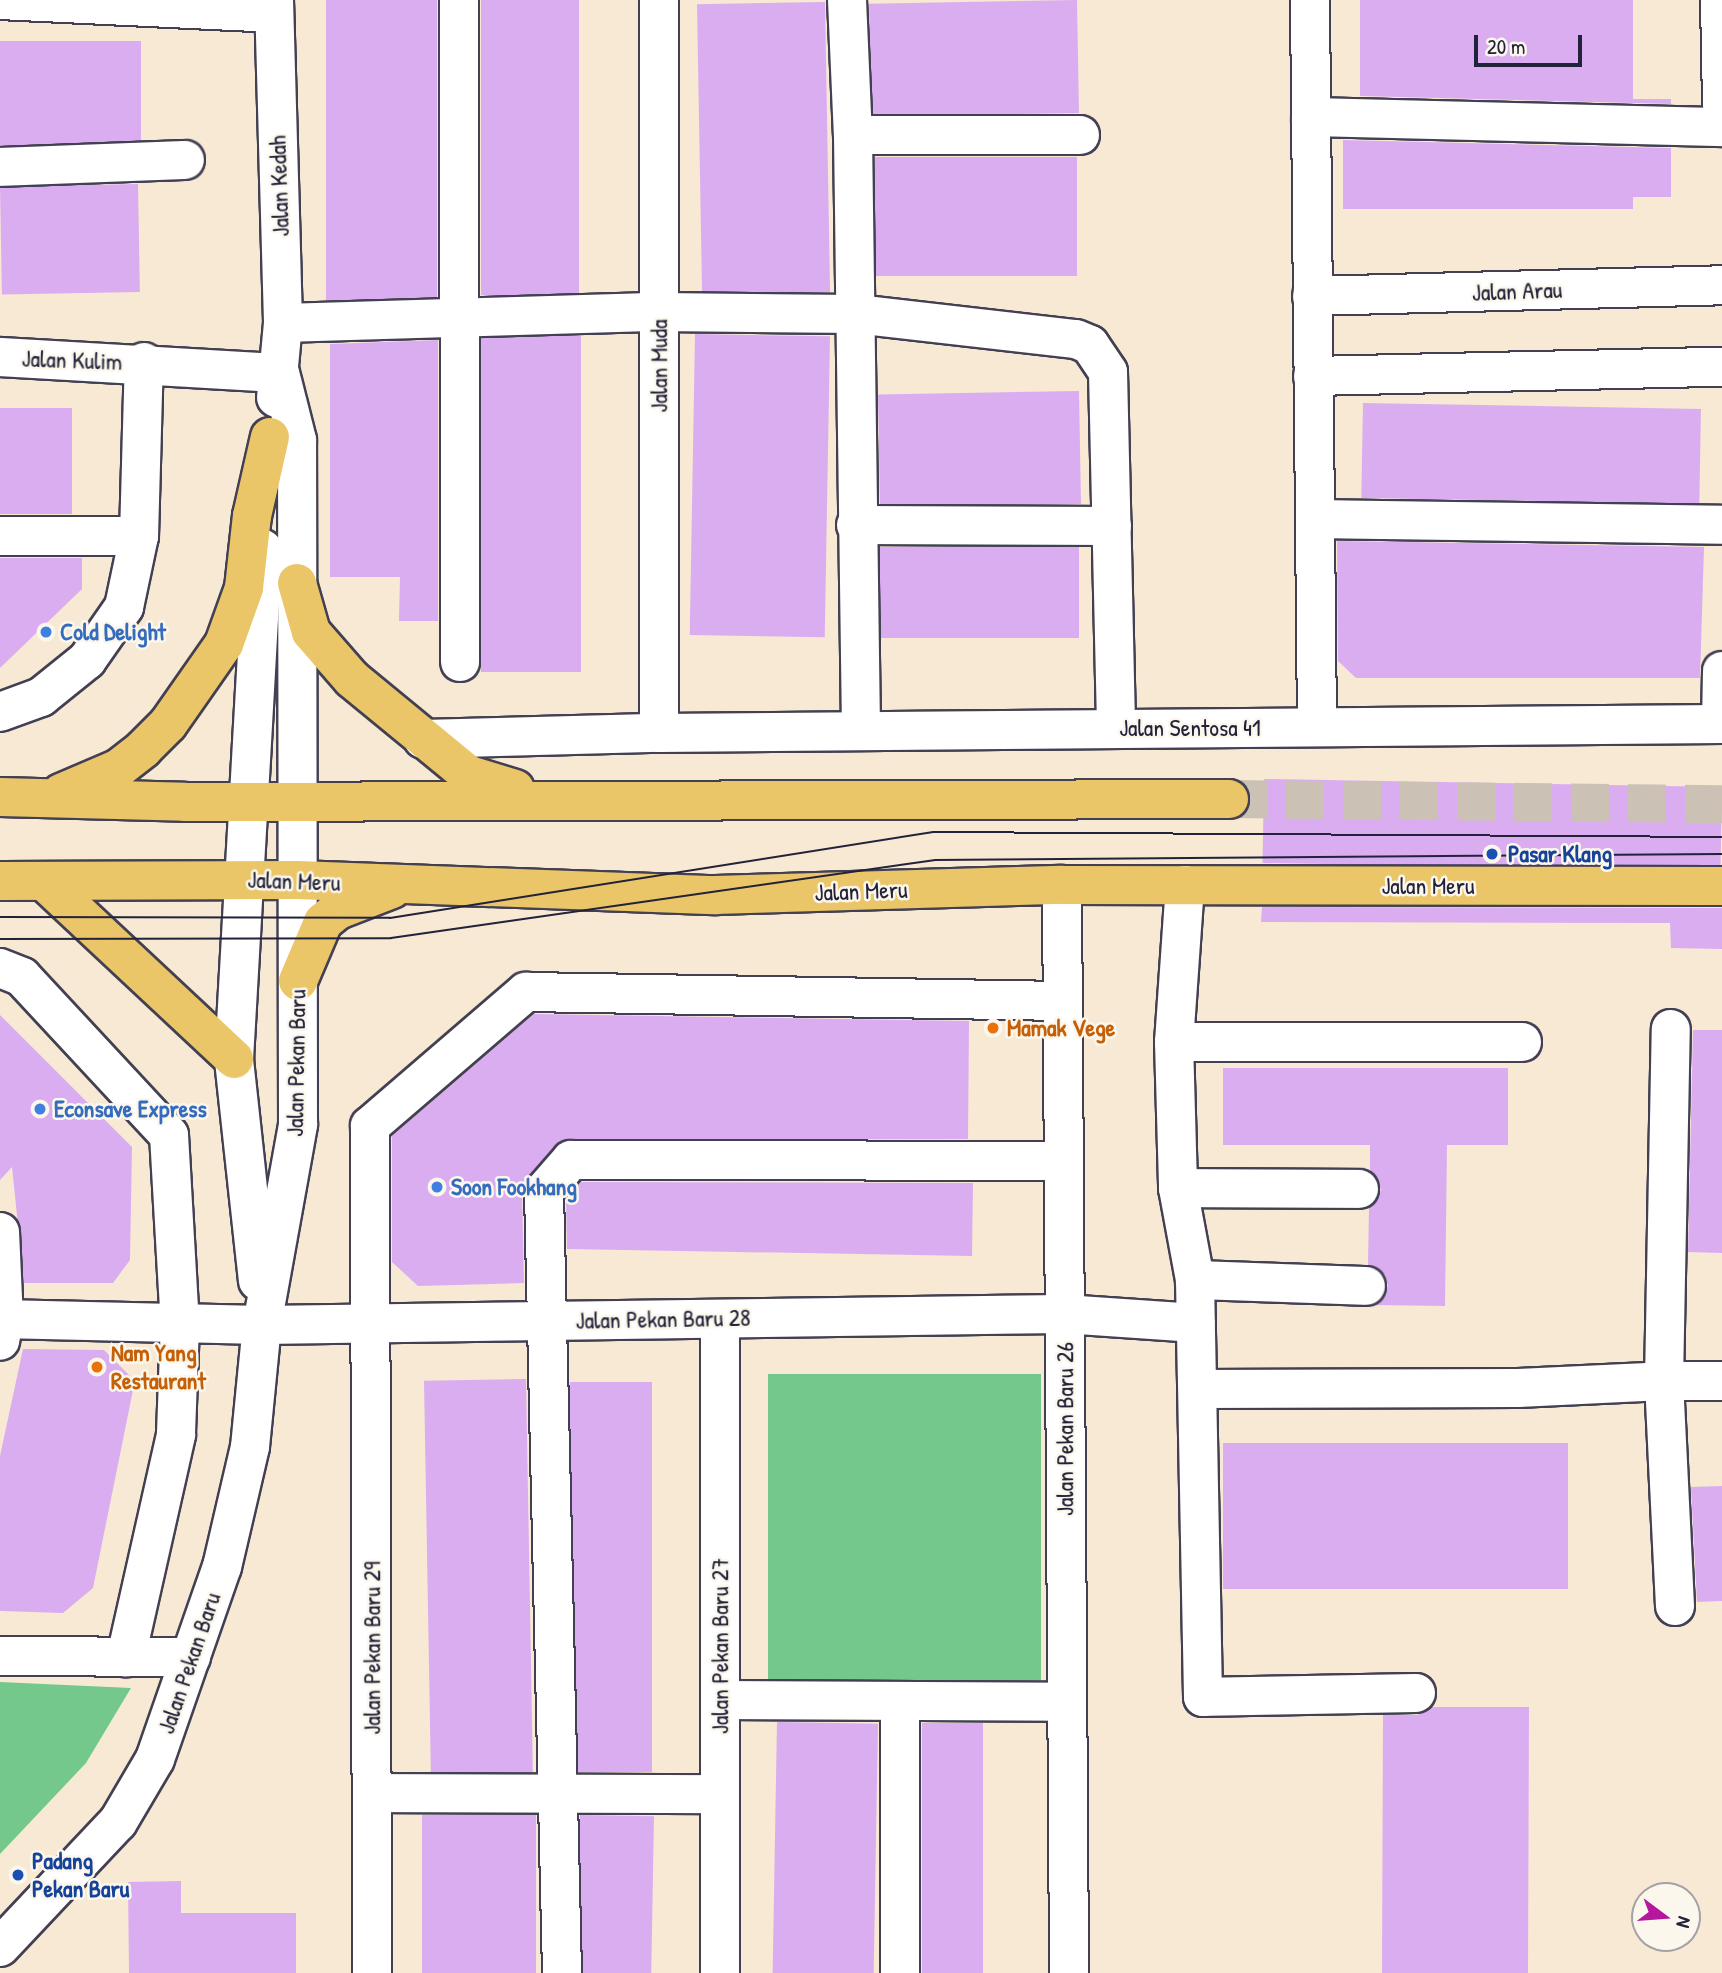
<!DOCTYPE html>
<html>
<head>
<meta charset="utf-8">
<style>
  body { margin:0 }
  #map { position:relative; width:1722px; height:1973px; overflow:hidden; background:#f7e9d4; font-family:"Patrick Hand",sans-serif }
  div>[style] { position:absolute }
  .green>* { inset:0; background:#74c88b; transform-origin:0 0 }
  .building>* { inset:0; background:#daadf0; transform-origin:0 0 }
  .highway-tunnel>* { height:38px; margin-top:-19px; transform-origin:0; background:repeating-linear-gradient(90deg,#ccc1b5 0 38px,transparent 0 57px) }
  .roads { filter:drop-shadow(2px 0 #424052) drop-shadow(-2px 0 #424052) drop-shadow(0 2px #424052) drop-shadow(0 -2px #424052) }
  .minor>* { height:38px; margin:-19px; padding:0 19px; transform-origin:19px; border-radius:19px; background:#fff }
  .highway>* { height:38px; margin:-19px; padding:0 19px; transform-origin:19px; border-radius:19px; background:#ebc669 }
  .tram>* { height:2px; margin:-1px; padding:0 1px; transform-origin:1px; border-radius:1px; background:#22223b }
  .dots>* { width:19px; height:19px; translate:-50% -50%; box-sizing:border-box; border:4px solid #fbf7ec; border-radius:50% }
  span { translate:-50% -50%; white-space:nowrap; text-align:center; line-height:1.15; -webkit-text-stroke:5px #fbf7ec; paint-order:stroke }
  .street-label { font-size:24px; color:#22223b }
  .shop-label { font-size:24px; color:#366cbe; font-weight:700 }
  .left { translate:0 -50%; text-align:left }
  .transit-label { font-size:24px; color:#164399; font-weight:700 }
  .food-label { font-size:24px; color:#c56008; font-weight:700 }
  .north { position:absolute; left:1631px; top:1882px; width:70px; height:70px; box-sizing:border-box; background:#fbf7ec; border:2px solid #a4a2a5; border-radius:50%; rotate:106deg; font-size:19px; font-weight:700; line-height:28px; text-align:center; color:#22223b }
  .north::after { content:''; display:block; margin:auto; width:24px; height:32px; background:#b5179e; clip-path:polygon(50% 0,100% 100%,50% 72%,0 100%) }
  .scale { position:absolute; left:1474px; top:35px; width:108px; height:32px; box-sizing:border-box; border:4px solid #22223b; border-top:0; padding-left:9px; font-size:21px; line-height:24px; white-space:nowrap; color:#22223b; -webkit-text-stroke:5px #fbf7ec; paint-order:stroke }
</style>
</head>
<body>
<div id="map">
  <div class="green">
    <i style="left:768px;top:1374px;width:273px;height:306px"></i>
    <i style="clip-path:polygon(0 1682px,131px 1688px,86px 1763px,0 1854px)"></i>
  </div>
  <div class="building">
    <i style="left:326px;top:0;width:111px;height:300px"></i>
    <i style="left:481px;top:0;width:98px;height:295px"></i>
    <i style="left:1077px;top:0;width:113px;height:208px;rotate:89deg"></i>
    <i style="clip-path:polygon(1360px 0,1633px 0,1633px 99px,1671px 99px,1671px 104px,1360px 96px)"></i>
    <i style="left:825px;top:2px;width:290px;height:128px;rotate:89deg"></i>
    <i style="left:0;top:41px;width:141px;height:104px"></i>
    <i style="clip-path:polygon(1343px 140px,1671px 148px,1671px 197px,1633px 197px,1633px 209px,1343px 209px)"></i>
    <i style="left:875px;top:157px;width:202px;height:119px"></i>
    <i style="left:138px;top:184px;width:108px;height:138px;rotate:89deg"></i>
    <i style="left:695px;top:334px;width:135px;height:301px;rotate:1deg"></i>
    <i style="left:581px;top:336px;width:336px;height:100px;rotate:90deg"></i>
    <i style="clip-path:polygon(438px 340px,438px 621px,399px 621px,400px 577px,330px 577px,330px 344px)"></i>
    <i style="left:1079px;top:391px;width:113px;height:201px;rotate:89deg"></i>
    <i style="left:1363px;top:403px;width:338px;height:95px;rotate:1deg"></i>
    <i style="left:72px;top:408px;width:106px;height:72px;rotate:90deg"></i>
    <i style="clip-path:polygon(1337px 541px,1704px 547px,1700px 678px,1356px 678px,1338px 661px)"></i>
    <i style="left:880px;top:547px;width:199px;height:91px"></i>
    <i style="clip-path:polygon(0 558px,82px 558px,82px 589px,0 668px)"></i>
    <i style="left:1264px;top:779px;width:458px;height:84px;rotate:1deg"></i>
    <i style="clip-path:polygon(1262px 907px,1722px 908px,1722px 949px,1671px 948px,1670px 923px,1261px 922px)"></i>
    <i style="clip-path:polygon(534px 1014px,969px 1021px,968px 1139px,562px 1140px,528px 1177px,522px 1191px,524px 1283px,418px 1286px,392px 1262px,392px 1136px)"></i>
    <i style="clip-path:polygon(0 1015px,132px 1147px,130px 1260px,113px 1283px,24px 1283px,12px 1167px,0 1180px)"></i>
    <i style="clip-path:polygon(1693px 1030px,1722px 1030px,1722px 1253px,1688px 1252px)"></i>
    <i style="clip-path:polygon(1223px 1068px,1508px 1068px,1508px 1145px,1447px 1145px,1445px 1306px,1376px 1305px,1388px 1286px,1385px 1275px,1368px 1265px,1369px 1208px,1381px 1190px,1370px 1170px,1370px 1145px,1223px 1145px)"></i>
    <i style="clip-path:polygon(581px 1182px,973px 1183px,972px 1256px,567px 1249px,566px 1199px)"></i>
    <i style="clip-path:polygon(23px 1349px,104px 1350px,131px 1377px,133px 1390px,93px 1588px,63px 1613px,0 1611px,0 1456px)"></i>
    <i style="left:526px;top:1379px;width:393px;height:102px;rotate:89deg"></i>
    <i style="left:652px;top:1382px;width:390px;height:82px;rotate:90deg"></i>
    <i style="left:1223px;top:1443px;width:345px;height:146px"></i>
    <i style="clip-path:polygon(1722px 1486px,1722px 1601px,1697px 1602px,1691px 1487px)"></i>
    <i style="clip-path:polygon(1432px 1707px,1529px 1707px,1528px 1973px,1382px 1973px,1383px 1715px,1417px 1715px)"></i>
    <i style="left:777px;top:1722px;width:101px;height:251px;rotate:1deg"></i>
    <i style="left:922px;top:1723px;width:61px;height:250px"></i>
    <i style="left:422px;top:1815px;width:114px;height:158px"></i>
    <i style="left:580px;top:1815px;width:74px;height:158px;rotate:1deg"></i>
    <i style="clip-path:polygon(181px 1881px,181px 1913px,296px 1913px,296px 1973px,129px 1973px,128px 1882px)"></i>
  </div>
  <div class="highway-tunnel">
    <i style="left:1229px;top:799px;width:493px;rotate:0.6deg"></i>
  </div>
  <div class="roads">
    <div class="minor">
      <i style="left:0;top:0;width:274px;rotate:2.7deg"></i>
      <i style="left:274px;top:0;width:323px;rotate:88.4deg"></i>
      <i style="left:283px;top:323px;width:75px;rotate:95.3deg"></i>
      <i style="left:459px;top:0;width:662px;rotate:89.91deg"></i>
      <i style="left:659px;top:0;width:733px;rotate:90deg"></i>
      <i style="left:847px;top:0;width:135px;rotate:87.5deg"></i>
      <i style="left:853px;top:135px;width:596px;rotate:89.23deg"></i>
      <i style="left:1310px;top:0;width:727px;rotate:89.45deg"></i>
      <i style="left:1720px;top:0;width:106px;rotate:88.9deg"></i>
      <i style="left:1311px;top:117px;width:411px;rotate:1.4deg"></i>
      <i style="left:853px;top:135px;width:227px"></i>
      <i style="left:0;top:167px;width:185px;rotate:-2.2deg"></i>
      <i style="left:1312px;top:296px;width:410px;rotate:-1.5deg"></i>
      <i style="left:283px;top:323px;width:376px;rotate:-1.7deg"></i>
      <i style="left:659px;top:312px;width:197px;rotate:0.6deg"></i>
      <i style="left:856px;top:314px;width:221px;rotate:6.5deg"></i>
      <i style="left:1076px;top:339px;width:15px;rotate:23deg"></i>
      <i style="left:1090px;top:345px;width:32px;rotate:56deg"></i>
      <i style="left:1108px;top:372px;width:357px;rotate:88.7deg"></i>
      <i style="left:0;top:357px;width:280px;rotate:3.3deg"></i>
      <i style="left:1313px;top:376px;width:409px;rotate:-1.3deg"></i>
      <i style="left:1317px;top:519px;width:405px;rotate:0.8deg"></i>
      <i style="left:856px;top:525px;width:256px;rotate:0.2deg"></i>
      <i style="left:0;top:536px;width:139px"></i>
      <i style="left:0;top:712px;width:44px;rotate:-20.1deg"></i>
      <i style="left:41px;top:697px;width:59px;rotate:-38.8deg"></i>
      <i style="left:87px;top:660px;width:65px;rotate:-55.1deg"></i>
      <i style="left:124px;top:607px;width:73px;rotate:-78.1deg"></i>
      <i style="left:139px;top:536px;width:174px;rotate:-88.4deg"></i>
      <i style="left:1721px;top:724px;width:53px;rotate:-88.9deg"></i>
      <i style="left:423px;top:739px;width:236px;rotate:-1.5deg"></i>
      <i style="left:659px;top:733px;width:1063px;rotate:-0.49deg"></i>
      <i style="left:1062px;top:885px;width:1088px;rotate:89.63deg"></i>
      <i style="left:1185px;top:885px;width:157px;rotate:94deg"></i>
      <i style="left:1174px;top:1042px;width:146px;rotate:88.4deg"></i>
      <i style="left:1178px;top:1188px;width:94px;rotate:79.5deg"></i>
      <i style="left:1195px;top:1280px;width:417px;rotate:88.9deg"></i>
      <i style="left:1203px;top:1697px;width:213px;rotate:-1.1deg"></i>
      <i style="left:0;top:968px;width:24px;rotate:22deg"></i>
      <i style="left:22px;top:977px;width:216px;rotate:47.1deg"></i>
      <i style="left:169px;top:1135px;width:189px;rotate:86.7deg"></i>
      <i style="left:180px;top:1324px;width:111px;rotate:92.1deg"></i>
      <i style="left:176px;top:1435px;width:228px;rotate:102.7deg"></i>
      <i style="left:1174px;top:1042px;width:348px"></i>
      <i style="left:1178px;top:1188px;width:181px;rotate:0.3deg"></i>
      <i style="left:0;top:1232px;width:87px;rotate:87.4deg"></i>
      <i style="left:4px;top:1319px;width:22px;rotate:100deg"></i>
      <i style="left:1195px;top:1280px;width:171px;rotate:2deg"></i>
      <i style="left:258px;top:1281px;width:223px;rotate:-96.2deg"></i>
      <i style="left:234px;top:1059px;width:511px;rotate:-86.75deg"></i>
      <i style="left:0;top:1319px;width:262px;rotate:1.3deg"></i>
      <i style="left:262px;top:1325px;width:802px;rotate:-0.79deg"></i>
      <i style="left:1064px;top:1314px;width:132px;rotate:3.9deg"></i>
      <i style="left:1198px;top:1389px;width:320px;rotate:-0.2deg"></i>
      <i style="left:1518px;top:1388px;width:146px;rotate:-2.7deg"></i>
      <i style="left:1664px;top:1381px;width:352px;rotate:-88.9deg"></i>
      <i style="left:1675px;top:1606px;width:225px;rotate:-92.8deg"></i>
      <i style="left:1664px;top:1381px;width:58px"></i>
      <i style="left:0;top:1656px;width:191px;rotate:0.3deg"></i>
      <i style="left:720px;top:1700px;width:347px;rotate:0.3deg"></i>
      <i style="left:900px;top:1703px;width:270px;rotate:90deg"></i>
      <i style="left:372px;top:1793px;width:348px;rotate:0.2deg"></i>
      <i style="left:0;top:1947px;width:172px;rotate:-46.7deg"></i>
      <i style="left:118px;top:1822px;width:73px;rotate:-59.6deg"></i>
      <i style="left:155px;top:1759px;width:203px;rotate:-70.8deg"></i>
      <i style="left:222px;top:1567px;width:123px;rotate:-76.9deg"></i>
      <i style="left:250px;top:1447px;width:123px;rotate:-84.4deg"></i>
      <i style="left:262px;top:1325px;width:204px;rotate:-79.8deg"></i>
      <i style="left:298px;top:1124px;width:684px;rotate:-90.08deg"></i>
      <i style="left:297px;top:440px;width:69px;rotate:-104.2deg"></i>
      <i style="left:372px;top:1973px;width:847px;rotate:-90.14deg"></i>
      <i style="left:370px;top:1126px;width:206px;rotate:-40.7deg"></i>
      <i style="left:526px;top:992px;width:535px;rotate:0.96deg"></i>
      <i style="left:562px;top:1973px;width:782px;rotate:-91.32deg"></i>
      <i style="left:544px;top:1191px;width:41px;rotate:-48.9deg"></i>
      <i style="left:571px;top:1160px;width:491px;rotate:0.1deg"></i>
      <i style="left:720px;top:1973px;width:654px;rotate:-90deg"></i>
    </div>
    <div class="highway">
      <i style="left:297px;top:583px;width:51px;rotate:74.1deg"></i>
      <i style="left:311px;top:632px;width:62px;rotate:48.9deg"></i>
      <i style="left:352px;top:679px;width:151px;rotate:39.4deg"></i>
      <i style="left:469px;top:775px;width:48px;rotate:16.9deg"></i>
      <i style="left:61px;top:793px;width:63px;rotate:-23.3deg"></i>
      <i style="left:119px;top:768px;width:31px;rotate:-38deg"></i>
      <i style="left:143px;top:749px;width:35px;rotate:-45deg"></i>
      <i style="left:168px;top:724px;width:98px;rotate:-55deg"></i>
      <i style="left:224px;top:644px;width:59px;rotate:-70.3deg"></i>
      <i style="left:244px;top:588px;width:72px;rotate:-83.7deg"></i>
      <i style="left:252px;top:516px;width:81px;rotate:-77.2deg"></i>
      <i style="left:0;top:797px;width:185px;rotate:1.5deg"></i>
      <i style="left:185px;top:802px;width:1044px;rotate:-0.16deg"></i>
      <i style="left:0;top:881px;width:297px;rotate:-0.2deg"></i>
      <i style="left:297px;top:880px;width:418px;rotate:2.1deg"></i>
      <i style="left:715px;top:895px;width:347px;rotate:-1.7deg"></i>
      <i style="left:1062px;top:885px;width:660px;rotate:0.09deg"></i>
      <i style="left:45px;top:882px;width:259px;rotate:43.1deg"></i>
      <i style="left:298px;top:981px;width:64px;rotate:-67deg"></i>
      <i style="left:323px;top:922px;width:19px;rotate:-39deg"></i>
      <i style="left:338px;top:910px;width:58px;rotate:-21.3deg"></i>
    </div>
  </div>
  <div class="tram">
    <i style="left:0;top:917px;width:390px;rotate:0.1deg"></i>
    <i style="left:390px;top:918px;width:550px;rotate:-9deg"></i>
    <i style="left:933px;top:832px;width:789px;rotate:0.36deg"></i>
    <i style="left:0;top:939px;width:391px;rotate:-0.1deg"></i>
    <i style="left:391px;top:938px;width:550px;rotate:-8.16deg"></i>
    <i style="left:935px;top:860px;width:787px;rotate:-0.44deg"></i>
  </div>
  <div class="dots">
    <i style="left:46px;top:632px;background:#3f7fe0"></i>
    <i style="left:1492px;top:854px;background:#1a4fb4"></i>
    <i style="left:993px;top:1028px;background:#e8710a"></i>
    <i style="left:40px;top:1109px;background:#3f7fe0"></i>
    <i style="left:437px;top:1187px;background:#3f7fe0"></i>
    <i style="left:97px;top:1367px;background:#e8710a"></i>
    <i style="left:18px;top:1875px;background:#1a4fb4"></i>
  </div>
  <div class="street-label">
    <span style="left:279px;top:186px;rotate:-92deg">Jalan Kedah</span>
    <span style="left:1517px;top:291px;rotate:-2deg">Jalan Arau</span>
    <span style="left:72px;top:360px;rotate:2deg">Jalan Kulim</span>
    <span style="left:659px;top:366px;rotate:-90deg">Jalan Muda</span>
    <span style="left:1190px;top:728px">Jalan Sentosa 41</span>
    <span style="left:294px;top:881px;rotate:2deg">Jalan Meru</span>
    <span style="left:1428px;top:886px">Jalan Meru</span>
    <span style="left:861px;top:891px;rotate:-2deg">Jalan Meru</span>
    <span style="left:296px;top:1063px;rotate:-89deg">Jalan Pekan Baru</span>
    <span style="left:663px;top:1319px;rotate:-1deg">Jalan Pekan Baru 28</span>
    <span style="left:1065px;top:1429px;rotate:-90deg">Jalan Pekan Baru 26</span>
    <span style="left:720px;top:1646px;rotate:-90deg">Jalan Pekan Baru 27</span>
    <span style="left:372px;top:1648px;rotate:-90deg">Jalan Pekan Baru 29</span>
    <span style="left:189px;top:1663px;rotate:-71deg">Jalan Pekan Baru</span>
  </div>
  <div class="shop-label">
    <span class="left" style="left:60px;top:632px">Cold Delight</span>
    <span class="left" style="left:54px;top:1109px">Econsave Express</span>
    <span class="left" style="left:451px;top:1187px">Soon Fookhang</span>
  </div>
  <div class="transit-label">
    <span class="left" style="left:1508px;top:854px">Pasar Klang</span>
    <span class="left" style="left:32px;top:1875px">Padang<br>Pekan Baru</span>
  </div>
  <div class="food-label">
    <span class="left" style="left:1007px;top:1028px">Mamak Vege</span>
    <span class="left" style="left:111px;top:1367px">Nam Yang<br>Restaurant</span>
  </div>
  <div class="north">N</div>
  <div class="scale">20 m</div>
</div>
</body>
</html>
